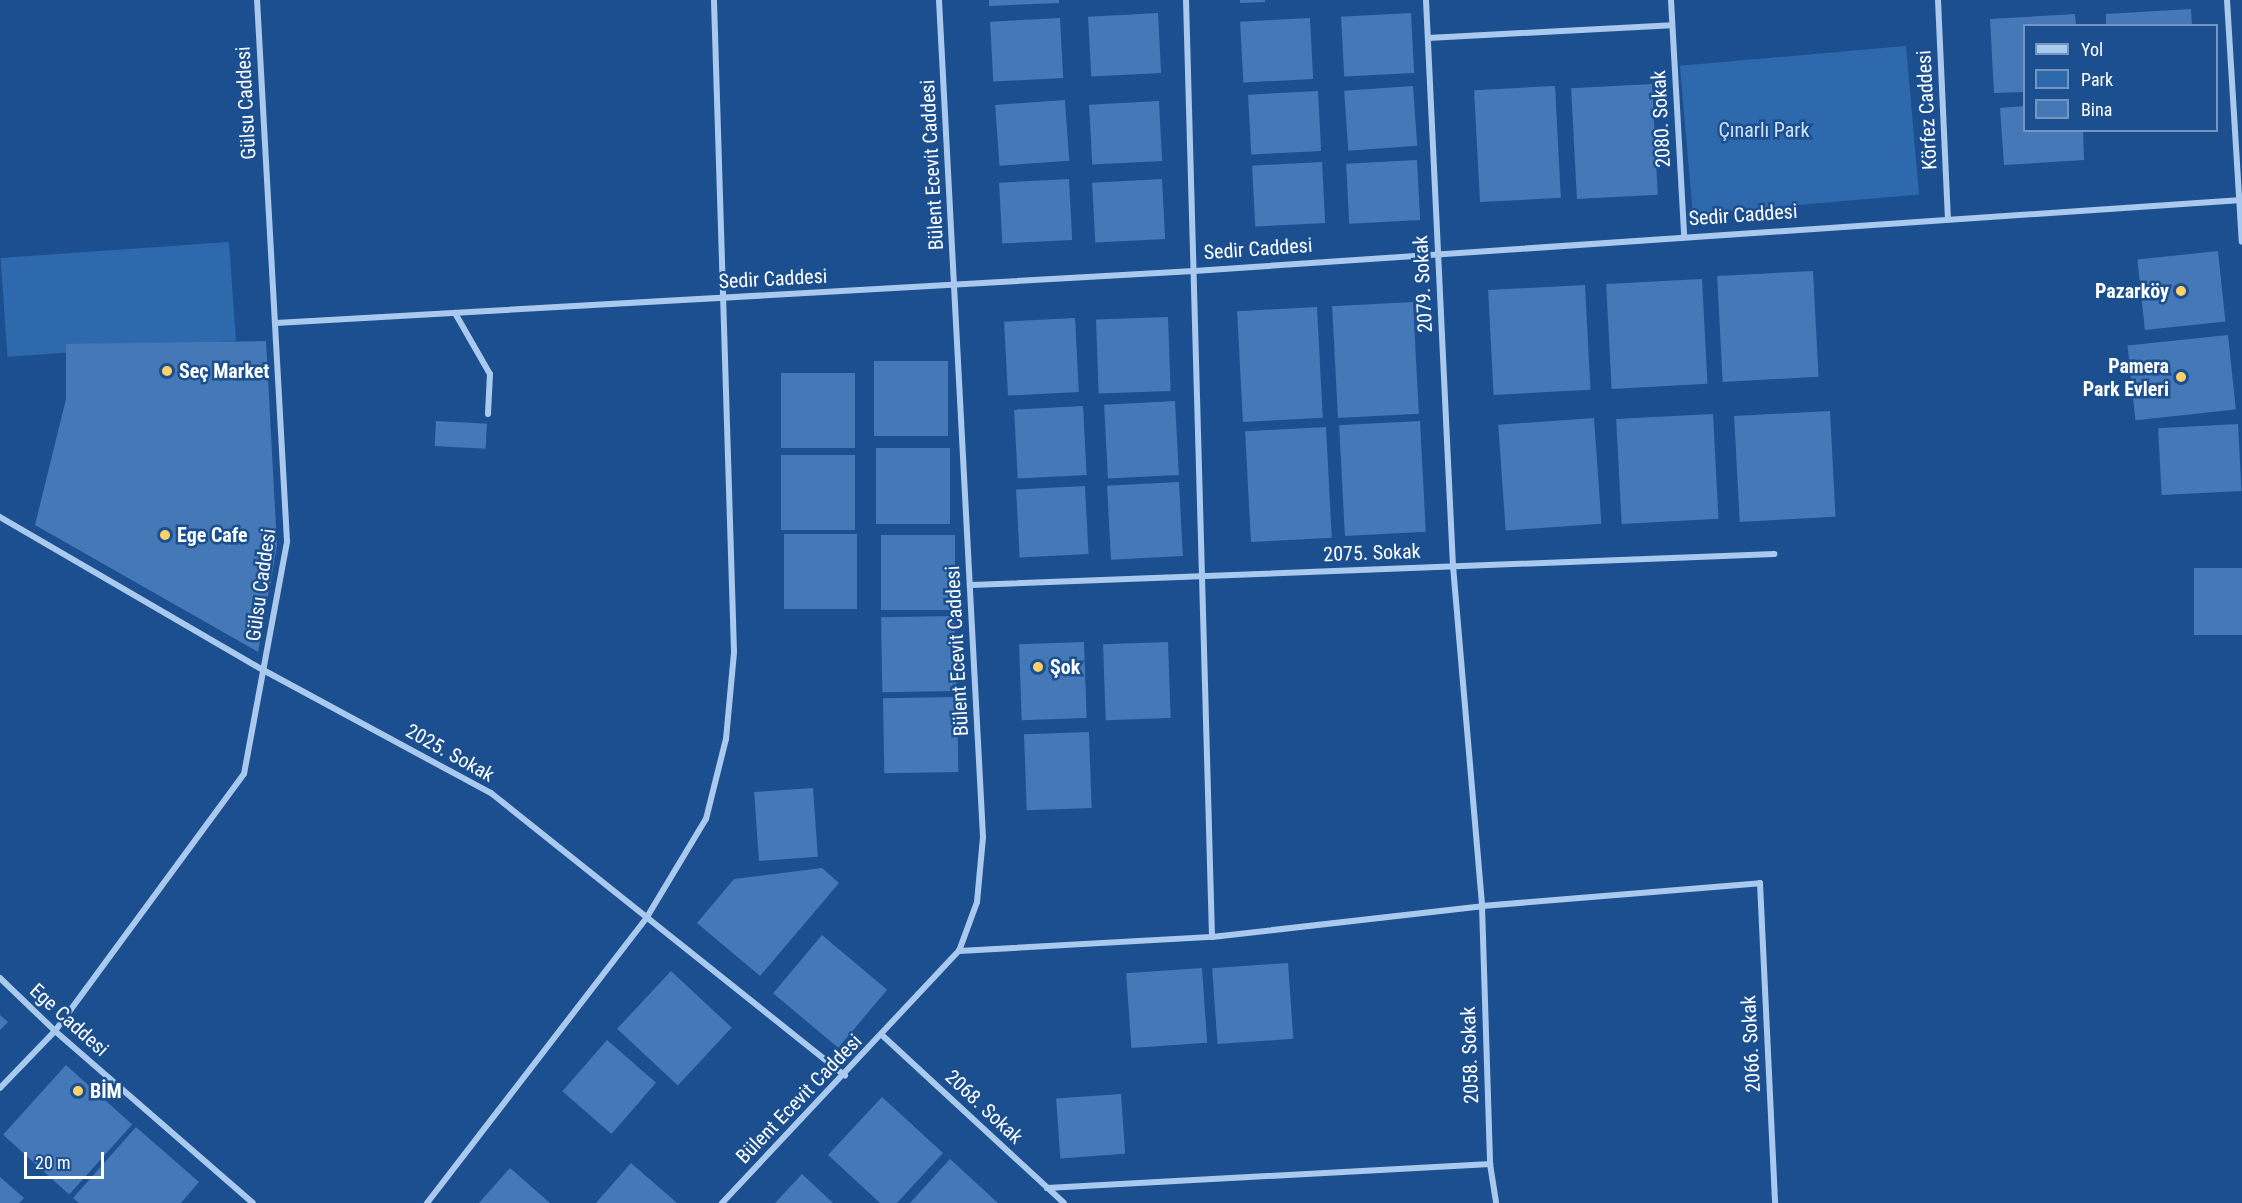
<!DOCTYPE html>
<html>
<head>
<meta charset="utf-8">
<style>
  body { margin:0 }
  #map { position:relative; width:2242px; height:1203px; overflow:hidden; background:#1b4f8f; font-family:"Roboto Condensed",sans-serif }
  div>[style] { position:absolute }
  .green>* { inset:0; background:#2e69ad; transform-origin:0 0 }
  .building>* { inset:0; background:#4478b7; transform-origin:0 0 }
  .street>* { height:6px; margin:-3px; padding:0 3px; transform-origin:3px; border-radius:3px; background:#a9c9ee }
  .dots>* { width:16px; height:16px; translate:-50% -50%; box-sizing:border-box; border:3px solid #1b4f8f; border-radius:50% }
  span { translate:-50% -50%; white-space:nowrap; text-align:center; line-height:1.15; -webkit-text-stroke:5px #1b4f8f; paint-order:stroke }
  .street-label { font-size:20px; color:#fff }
  .park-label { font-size:20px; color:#cfe3fa }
  .poi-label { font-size:20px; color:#fff; font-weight:700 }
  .right { translate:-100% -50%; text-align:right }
  .left { translate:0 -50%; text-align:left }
  .legend { position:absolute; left:2023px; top:24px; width:195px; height:108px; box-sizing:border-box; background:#1b4f8f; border:2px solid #7695bc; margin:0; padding:8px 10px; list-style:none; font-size:18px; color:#fff }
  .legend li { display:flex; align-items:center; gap:12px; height:30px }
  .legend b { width:30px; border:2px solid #7695bc }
  .scale { position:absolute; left:24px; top:1152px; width:80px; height:27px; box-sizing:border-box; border:3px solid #fff; border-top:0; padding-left:8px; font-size:18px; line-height:21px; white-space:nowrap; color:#fff; -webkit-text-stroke:4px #1b4f8f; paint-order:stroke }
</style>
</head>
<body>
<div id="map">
  <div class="green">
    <i style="left:1906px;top:46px;width:149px;height:227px;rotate:85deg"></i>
    <i style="left:229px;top:242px;width:99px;height:229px;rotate:86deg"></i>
  </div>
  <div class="building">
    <i style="clip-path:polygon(989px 0,1059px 0,1059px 3px,989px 6px)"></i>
    <i style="clip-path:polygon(1240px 0,1265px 0,1265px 2px,1240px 3px)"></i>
    <i style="clip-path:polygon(2191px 9px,2192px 26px,2106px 26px,2106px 14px)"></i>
    <i style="left:1158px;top:13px;width:60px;height:70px;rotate:87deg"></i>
    <i style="left:1411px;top:13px;width:60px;height:70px;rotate:87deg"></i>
    <i style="clip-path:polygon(2075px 14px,2076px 26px,2024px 26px,2024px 92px,1994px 93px,1990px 19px)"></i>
    <i style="left:1060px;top:18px;width:60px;height:70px;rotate:87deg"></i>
    <i style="left:1310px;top:18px;width:61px;height:70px;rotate:87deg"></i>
    <i style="left:1652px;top:84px;width:111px;height:81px;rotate:87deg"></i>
    <i style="left:1413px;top:86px;width:60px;height:69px;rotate:86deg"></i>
    <i style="left:1555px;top:86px;width:112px;height:81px;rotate:87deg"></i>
    <i style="left:1318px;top:91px;width:60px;height:70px;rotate:87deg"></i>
    <i style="left:1065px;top:100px;width:61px;height:70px;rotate:86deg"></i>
    <i style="left:1159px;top:101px;width:60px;height:70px;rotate:87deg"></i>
    <i style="clip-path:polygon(2024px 106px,2024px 130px,2083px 130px,2084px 160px,2004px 165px,2000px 108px)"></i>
    <i style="left:1417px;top:160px;width:60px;height:71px;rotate:87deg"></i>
    <i style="left:1322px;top:162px;width:61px;height:70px;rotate:87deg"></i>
    <i style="left:1069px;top:179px;width:61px;height:70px;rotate:87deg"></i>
    <i style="left:1162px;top:179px;width:60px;height:70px;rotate:87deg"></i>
    <i style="left:2218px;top:251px;width:71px;height:81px;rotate:84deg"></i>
    <i style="left:1813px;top:271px;width:106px;height:96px;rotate:87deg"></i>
    <i style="left:1702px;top:279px;width:105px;height:96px;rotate:87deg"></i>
    <i style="left:1585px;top:285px;width:105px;height:97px;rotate:87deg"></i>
    <i style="left:1413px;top:302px;width:112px;height:81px;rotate:87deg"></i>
    <i style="left:1317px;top:307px;width:111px;height:80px;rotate:87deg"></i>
    <i style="left:1168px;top:317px;width:74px;height:72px;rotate:88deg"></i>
    <i style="left:1075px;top:318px;width:74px;height:71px;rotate:87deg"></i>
    <i style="left:2228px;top:335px;width:75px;height:101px;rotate:84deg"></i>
    <i style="clip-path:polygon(266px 341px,277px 546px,258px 652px,35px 525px,66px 399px,66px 344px)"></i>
    <i style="left:948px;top:361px;width:75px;height:74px;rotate:90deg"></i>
    <i style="left:855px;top:373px;width:75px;height:74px;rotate:90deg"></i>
    <i style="left:1175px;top:401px;width:74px;height:71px;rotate:87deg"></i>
    <i style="left:1083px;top:406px;width:69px;height:69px;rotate:87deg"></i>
    <i style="left:1830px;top:411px;width:106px;height:96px;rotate:87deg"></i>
    <i style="left:1713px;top:414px;width:105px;height:97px;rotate:87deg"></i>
    <i style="left:1594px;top:418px;width:106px;height:96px;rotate:86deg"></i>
    <i style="left:436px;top:421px;width:51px;height:25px;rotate:3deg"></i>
    <i style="left:1420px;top:421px;width:111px;height:81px;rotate:87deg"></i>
    <i style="left:2238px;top:424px;width:67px;height:80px;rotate:87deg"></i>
    <i style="left:1326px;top:427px;width:111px;height:81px;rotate:87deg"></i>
    <i style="left:950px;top:448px;width:76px;height:74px;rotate:90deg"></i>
    <i style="left:781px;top:455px;width:74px;height:75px"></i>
    <i style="left:1179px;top:482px;width:74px;height:72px;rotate:87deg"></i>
    <i style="left:1085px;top:486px;width:68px;height:69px;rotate:87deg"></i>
    <i style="left:784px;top:534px;width:73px;height:75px"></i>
    <i style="left:955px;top:535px;width:75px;height:74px;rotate:90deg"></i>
    <i style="left:2242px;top:568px;width:67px;height:48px;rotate:90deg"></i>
    <i style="left:955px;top:616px;width:75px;height:74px;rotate:89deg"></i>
    <i style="left:1084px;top:642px;width:76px;height:65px;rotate:88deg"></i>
    <i style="left:1168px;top:642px;width:76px;height:65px;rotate:88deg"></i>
    <i style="left:957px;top:697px;width:75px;height:74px;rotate:89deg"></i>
    <i style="left:1089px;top:732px;width:76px;height:65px;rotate:88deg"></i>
    <i style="left:813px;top:788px;width:69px;height:59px;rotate:86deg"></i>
    <i style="clip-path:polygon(822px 868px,839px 883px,760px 976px,697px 923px,734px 879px)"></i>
    <i style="left:822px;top:935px;width:85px;height:76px;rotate:40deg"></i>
    <i style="left:1288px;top:963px;width:76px;height:76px;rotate:86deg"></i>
    <i style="left:1202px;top:968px;width:75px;height:76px;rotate:86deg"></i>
    <i style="left:671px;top:971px;width:83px;height:79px;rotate:43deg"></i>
    <i style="clip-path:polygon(0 1015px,8px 1022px,0 1030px)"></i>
    <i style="left:607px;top:1040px;width:65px;height:68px;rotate:41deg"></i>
    <i style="left:66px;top:1065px;width:89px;height:94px;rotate:42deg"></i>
    <i style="left:1121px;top:1094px;width:60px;height:65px;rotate:86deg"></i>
    <i style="clip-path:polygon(882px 1097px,943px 1153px,897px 1203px,880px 1203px,828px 1155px)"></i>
    <i style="clip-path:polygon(136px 1127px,199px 1182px,181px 1203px,79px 1203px,73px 1198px)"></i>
    <i style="clip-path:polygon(950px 1159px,998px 1203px,910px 1203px)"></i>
    <i style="clip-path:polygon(631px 1163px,677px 1203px,596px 1203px)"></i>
    <i style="clip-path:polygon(510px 1168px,550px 1203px,479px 1203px)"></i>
    <i style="clip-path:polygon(802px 1174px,833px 1203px,775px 1203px)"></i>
    <i style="clip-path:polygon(0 1177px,24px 1198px,19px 1203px,0 1203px)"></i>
  </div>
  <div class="street">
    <i style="left:1186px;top:0;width:937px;rotate:88.41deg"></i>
    <i style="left:1426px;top:0;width:567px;rotate:87.27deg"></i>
    <i style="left:1453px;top:566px;width:341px;rotate:85.1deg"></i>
    <i style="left:1482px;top:906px;width:258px;rotate:88.2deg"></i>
    <i style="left:1490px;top:1164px;width:39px;rotate:81deg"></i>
    <i style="left:1671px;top:0;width:236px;rotate:86.8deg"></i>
    <i style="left:1938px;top:0;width:218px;rotate:87.4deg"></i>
    <i style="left:2227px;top:0;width:242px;rotate:86.5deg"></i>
    <i style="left:1428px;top:38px;width:244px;rotate:-3deg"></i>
    <i style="left:455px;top:313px;width:70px;rotate:60.2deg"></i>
    <i style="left:490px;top:374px;width:40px;rotate:92.9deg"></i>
    <i style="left:276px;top:323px;width:919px;rotate:-3.24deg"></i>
    <i style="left:1194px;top:271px;width:1050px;rotate:-3.88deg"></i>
    <i style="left:0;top:517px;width:306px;rotate:30.2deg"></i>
    <i style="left:265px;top:671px;width:257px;rotate:28.4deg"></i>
    <i style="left:491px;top:793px;width:453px;rotate:38.6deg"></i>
    <i style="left:971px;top:585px;width:804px;rotate:-2.21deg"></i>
    <i style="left:959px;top:951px;width:253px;rotate:-3.2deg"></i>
    <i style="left:1212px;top:937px;width:272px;rotate:-6.5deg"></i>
    <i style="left:1482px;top:906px;width:279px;rotate:-4.7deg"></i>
    <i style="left:1760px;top:883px;width:320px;rotate:87.3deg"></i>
    <i style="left:0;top:978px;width:76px;rotate:43.9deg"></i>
    <i style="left:55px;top:1031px;width:262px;rotate:41deg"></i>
    <i style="left:883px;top:1036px;width:246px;rotate:42.7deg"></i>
    <i style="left:0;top:1088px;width:79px;rotate:-46deg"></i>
    <i style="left:55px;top:1031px;width:319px;rotate:-53.7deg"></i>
    <i style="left:244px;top:774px;width:237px;rotate:-79.5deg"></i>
    <i style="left:287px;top:541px;width:542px;rotate:-93.17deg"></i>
    <i style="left:1047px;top:1188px;width:444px;rotate:-3.1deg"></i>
    <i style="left:427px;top:1203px;width:361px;rotate:-52.4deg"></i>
    <i style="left:647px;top:917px;width:114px;rotate:-59deg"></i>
    <i style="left:706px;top:819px;width:82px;rotate:-76deg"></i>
    <i style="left:726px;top:739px;width:87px;rotate:-84.7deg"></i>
    <i style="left:734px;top:652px;width:652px;rotate:-91.76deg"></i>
    <i style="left:722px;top:1203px;width:346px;rotate:-46.8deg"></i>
    <i style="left:959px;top:951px;width:52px;rotate:-69.8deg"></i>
    <i style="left:977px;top:902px;width:65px;rotate:-84.7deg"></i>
    <i style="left:983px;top:837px;width:838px;rotate:-93.01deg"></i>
  </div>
  <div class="dots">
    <i style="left:2181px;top:291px;background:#ffd166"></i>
    <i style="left:167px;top:371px;background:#ffd166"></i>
    <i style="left:2181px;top:377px;background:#ffd166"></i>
    <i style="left:165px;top:535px;background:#ffd166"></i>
    <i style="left:1038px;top:667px;background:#ffd166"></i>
    <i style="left:78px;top:1091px;background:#ffd166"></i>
  </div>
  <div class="street-label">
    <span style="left:246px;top:103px;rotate:-93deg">Gülsu Caddesi</span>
    <span style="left:1927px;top:110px;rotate:-93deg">Körfez Caddesi</span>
    <span style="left:1661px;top:119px;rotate:-93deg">2080. Sokak</span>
    <span style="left:932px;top:165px;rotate:-93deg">Bülent Ecevit Caddesi</span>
    <span style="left:1743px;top:215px;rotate:-4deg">Sedir Caddesi</span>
    <span style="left:1258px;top:249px;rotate:-4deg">Sedir Caddesi</span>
    <span style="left:773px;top:279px;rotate:-3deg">Sedir Caddesi</span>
    <span style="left:1423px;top:284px;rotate:-93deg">2079. Sokak</span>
    <span style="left:1372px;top:553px;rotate:-2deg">2075. Sokak</span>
    <span style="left:261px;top:585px;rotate:-82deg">Gülsu Caddesi</span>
    <span style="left:957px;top:651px;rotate:-93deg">Bülent Ecevit Caddesi</span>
    <span style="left:450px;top:753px;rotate:29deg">2025. Sokak</span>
    <span style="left:69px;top:1020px;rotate:42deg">Ege Caddesi</span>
    <span style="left:1751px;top:1044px;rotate:-93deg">2066. Sokak</span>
    <span style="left:1470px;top:1055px;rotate:-92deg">2058. Sokak</span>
    <span style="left:799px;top:1099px;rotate:-46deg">Bülent Ecevit Caddesi</span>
    <span style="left:984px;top:1107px;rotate:43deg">2068. Sokak</span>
  </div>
  <div class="park-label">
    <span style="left:1764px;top:130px">Çınarlı Park</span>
  </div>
  <div class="poi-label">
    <span class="right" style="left:2169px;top:291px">Pazarköy</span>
    <span class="right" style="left:2169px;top:378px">Pamera<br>Park Evleri</span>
    <span class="left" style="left:179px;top:371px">Seç Market</span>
    <span class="left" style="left:177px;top:535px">Ege Cafe</span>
    <span class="left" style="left:1050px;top:667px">Şok</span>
    <span class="left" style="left:90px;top:1091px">BİM</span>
  </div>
  <ul class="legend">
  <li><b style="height:8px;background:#a9c9ee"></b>Yol</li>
  <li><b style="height:16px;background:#2e69ad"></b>Park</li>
  <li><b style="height:16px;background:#4478b7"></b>Bina</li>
  </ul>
  <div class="scale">20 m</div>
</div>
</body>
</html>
